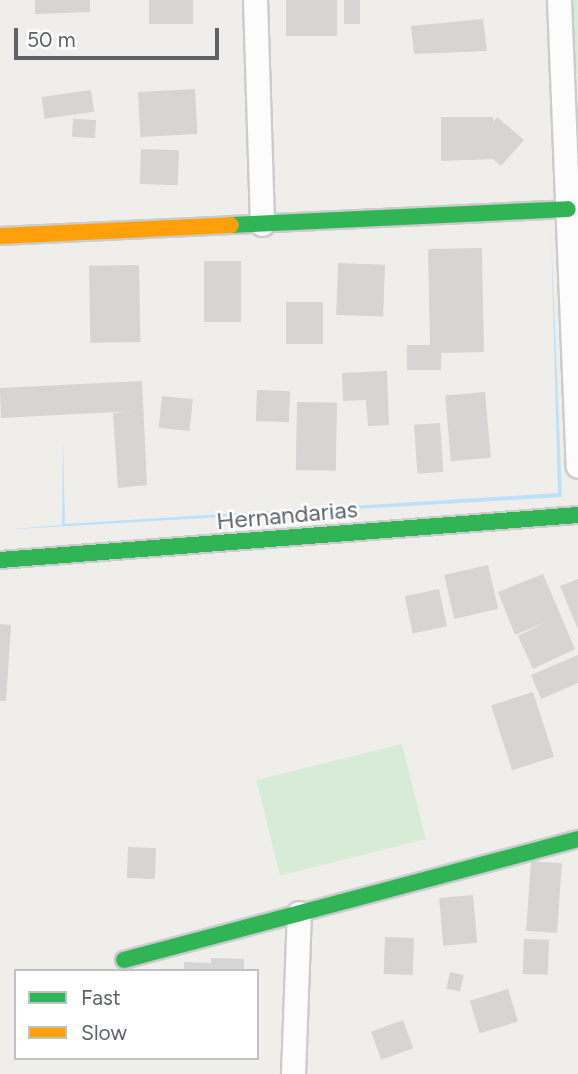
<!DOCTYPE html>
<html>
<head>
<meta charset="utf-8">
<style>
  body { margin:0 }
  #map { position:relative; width:578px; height:1074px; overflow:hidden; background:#efeeea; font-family:Figtree,sans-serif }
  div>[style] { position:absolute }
  .green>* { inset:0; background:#d8ebd6; transform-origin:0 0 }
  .water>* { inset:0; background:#bfe0f9 }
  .building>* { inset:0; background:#d6d5d3; transform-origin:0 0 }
  .roads { filter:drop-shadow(2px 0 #cbcccc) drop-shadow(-2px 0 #cbcccc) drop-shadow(0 2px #cbcccc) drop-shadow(0 -2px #cbcccc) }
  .street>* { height:23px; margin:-11.5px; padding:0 11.5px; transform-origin:11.5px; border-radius:11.5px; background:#fdfcfc }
  .fast>* { height:16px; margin:-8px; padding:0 8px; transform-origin:8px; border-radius:8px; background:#30b455 }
  .slow>* { height:16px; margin:-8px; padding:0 8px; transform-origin:8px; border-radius:8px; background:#ff9f0a }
  span { translate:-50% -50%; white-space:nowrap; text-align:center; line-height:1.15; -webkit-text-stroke:5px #fff; paint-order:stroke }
  .street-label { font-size:24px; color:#5f6368 }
  .legend { position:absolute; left:14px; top:969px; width:245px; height:91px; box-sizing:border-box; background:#fff; border:2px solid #bfc1c3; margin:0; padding:9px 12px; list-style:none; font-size:21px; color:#5f6368 }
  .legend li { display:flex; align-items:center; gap:14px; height:35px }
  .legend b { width:35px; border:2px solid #bfc1c3 }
  .scale { position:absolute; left:14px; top:28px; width:205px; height:32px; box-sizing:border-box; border:4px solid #5f6368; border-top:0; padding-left:9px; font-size:21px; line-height:24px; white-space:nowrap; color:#5f6368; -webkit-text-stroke:5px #fff; paint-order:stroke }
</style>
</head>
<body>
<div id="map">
  <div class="green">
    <i style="clip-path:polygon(567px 0,578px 0,578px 74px,571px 72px)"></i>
    <i style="left:402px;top:744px;width:98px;height:150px;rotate:76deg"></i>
  </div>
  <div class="water">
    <i style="clip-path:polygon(551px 230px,562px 497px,0 530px,62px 525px,63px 439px,65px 524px,558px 493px)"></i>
  </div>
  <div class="building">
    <i style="clip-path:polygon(35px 0,90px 0,90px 12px,35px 14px)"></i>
    <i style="left:149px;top:0;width:44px;height:24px"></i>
    <i style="left:286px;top:0;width:51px;height:36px"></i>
    <i style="left:344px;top:0;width:16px;height:24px"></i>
    <i style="clip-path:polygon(483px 19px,487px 51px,414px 54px,411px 26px)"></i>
    <i style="left:195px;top:89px;width:45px;height:57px;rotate:87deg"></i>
    <i style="left:91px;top:90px;width:22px;height:50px;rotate:82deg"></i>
    <i style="clip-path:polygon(441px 117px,493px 117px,493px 122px,497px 117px,524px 140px,501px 166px,493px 159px,441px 161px)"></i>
    <i style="left:96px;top:120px;width:18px;height:23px;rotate:93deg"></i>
    <i style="left:141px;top:149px;width:38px;height:35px;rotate:2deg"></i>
    <i style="clip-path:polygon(482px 248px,484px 352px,441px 353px,441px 370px,407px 370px,407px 345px,430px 345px,428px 249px)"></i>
    <i style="left:204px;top:261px;width:37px;height:61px"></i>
    <i style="left:338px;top:263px;width:47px;height:52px;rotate:2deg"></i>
    <i style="left:139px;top:265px;width:77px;height:50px;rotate:89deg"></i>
    <i style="left:323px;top:302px;width:42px;height:37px;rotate:90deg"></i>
    <i style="clip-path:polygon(387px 371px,389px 425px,368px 426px,366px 400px,343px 401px,342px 373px)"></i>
    <i style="clip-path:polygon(142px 381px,147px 485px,118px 488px,113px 413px,134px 411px,1px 418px,0 388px)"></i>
    <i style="left:257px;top:390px;width:33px;height:31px;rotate:2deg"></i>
    <i style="left:485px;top:392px;width:66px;height:40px;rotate:85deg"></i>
    <i style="left:162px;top:396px;width:31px;height:32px;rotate:6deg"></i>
    <i style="left:297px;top:402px;width:40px;height:68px;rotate:1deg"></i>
    <i style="left:440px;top:423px;width:49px;height:26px;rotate:86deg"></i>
    <i style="left:488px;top:565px;width:45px;height:45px;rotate:77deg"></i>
    <i style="clip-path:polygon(543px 574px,575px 649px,533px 669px,518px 636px,546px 622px,515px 635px,498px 592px)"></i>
    <i style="clip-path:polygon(578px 579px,578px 629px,560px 586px)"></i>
    <i style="left:439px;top:589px;width:38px;height:35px;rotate:78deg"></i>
    <i style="clip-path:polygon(0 624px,11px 625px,6px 701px,0 701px)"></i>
    <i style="clip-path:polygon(578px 655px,578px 683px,541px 699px,531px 675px)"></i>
    <i style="left:533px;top:692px;width:68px;height:44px;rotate:72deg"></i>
    <i style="left:128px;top:847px;width:28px;height:31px;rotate:2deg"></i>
    <i style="left:531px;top:861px;width:31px;height:70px;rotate:4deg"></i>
    <i style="left:473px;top:895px;width:48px;height:34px;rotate:85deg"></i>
    <i style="left:385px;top:937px;width:29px;height:37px;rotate:2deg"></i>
    <i style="left:524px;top:939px;width:25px;height:35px;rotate:2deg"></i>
    <i style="clip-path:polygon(211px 958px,244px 959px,244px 971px,184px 971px,184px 962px,211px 963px)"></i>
    <i style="left:450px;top:972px;width:14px;height:17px;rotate:12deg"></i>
    <i style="left:508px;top:989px;width:34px;height:40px;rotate:73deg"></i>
    <i style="left:403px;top:1020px;width:30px;height:34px;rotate:70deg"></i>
  </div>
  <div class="roads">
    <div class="street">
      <i style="left:255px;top:0;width:224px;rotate:88.2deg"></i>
      <i style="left:559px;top:0;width:466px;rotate:87.7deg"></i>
      <i style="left:293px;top:1074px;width:161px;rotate:-87.9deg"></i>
    </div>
    <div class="fast">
      <i style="left:231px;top:225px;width:337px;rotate:-2.7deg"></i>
      <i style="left:0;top:560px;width:580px;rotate:-4.45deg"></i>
      <i style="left:124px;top:960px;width:470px;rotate:-14.9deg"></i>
    </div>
    <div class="slow">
      <i style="left:0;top:236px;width:231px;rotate:-2.7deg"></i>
    </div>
  </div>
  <div class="street-label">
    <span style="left:287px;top:515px;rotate:-5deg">Hernandarias</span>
  </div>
  <ul class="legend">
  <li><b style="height:9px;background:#30b455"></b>Fast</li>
  <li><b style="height:9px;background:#ff9f0a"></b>Slow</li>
  </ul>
  <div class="scale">50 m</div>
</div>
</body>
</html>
